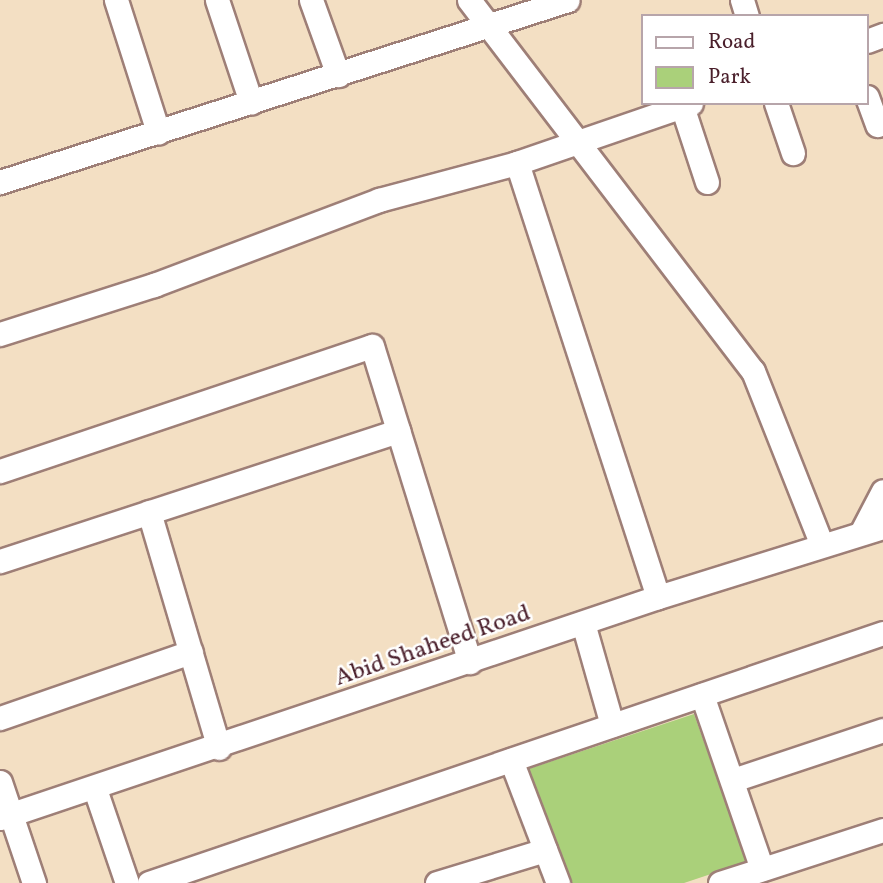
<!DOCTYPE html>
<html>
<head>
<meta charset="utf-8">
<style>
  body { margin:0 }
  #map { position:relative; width:883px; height:883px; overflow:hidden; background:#f3dfc3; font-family:Vollkorn,serif }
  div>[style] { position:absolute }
  .green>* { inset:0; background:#aad07a }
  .roads { filter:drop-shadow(2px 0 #9e7f77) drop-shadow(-2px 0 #9e7f77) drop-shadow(0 2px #9e7f77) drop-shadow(0 -2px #9e7f77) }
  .minor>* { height:23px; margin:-11.5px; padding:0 11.5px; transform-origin:11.5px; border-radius:11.5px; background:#fff }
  span { translate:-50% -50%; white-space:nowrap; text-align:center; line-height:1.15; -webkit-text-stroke:5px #fff; paint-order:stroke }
  .street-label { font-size:24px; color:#4a1f2b }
  .legend { position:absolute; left:641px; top:14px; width:228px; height:91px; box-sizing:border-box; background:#fff; border:2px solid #b7a5aa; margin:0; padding:9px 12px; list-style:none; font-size:21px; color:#4a1f2b }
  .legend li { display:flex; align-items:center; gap:14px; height:35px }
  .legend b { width:35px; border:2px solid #b7a5aa }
</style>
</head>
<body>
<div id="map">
  <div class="green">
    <i style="clip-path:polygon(694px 714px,747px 862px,684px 883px,571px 883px,528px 769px)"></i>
  </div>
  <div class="roads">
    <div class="minor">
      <i style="left:116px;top:0;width:139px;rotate:72.3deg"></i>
      <i style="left:217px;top:0;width:108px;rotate:71.6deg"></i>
      <i style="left:311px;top:0;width:80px;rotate:70.2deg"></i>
      <i style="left:469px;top:0;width:467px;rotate:52.6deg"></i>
      <i style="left:753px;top:371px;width:187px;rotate:68.4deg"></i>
      <i style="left:742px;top:0;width:17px;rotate:73deg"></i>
      <i style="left:867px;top:41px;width:17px;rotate:-21deg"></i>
      <i style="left:867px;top:97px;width:30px;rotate:70deg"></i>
      <i style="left:776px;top:103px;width:53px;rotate:71.2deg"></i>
      <i style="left:682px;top:106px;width:80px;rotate:71.8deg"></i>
      <i style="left:517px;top:163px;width:456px;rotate:72deg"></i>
      <i style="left:0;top:182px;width:596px;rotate:-17.77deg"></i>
      <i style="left:0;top:334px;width:162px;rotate:-17.7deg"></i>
      <i style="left:154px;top:285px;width:241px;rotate:-20.7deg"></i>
      <i style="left:379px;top:200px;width:143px;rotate:-15deg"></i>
      <i style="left:517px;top:163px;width:184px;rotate:-19deg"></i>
      <i style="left:0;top:471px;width:392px;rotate:-18.6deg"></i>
      <i style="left:372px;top:346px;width:331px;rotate:72.8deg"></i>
      <i style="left:149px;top:512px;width:246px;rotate:73.5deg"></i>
      <i style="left:861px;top:533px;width:47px;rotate:-62.4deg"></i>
      <i style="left:0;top:561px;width:419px;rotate:-18.1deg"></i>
      <i style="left:583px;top:623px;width:106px;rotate:74.1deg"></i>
      <i style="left:702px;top:695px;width:184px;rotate:71deg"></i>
      <i style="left:0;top:718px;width:202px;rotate:-19.1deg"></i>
      <i style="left:511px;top:760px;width:132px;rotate:69.1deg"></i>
      <i style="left:733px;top:780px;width:158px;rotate:-18.4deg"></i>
      <i style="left:0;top:782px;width:107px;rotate:71.4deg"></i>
      <i style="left:95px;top:789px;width:99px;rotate:71.2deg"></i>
      <i style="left:0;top:818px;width:694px;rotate:-18.57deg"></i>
      <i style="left:658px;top:597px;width:236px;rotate:-17.3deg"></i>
      <i style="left:149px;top:883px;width:775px;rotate:-18.81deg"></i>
      <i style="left:437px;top:883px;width:113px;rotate:-17deg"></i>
      <i style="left:720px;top:883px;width:171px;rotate:-18deg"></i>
    </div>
  </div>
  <div class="street-label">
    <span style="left:433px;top:647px;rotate:-19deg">Abid Shaheed Road</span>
  </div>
  <ul class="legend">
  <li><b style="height:9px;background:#fff"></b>Road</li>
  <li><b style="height:19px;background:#aad07a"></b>Park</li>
  </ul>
</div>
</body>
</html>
